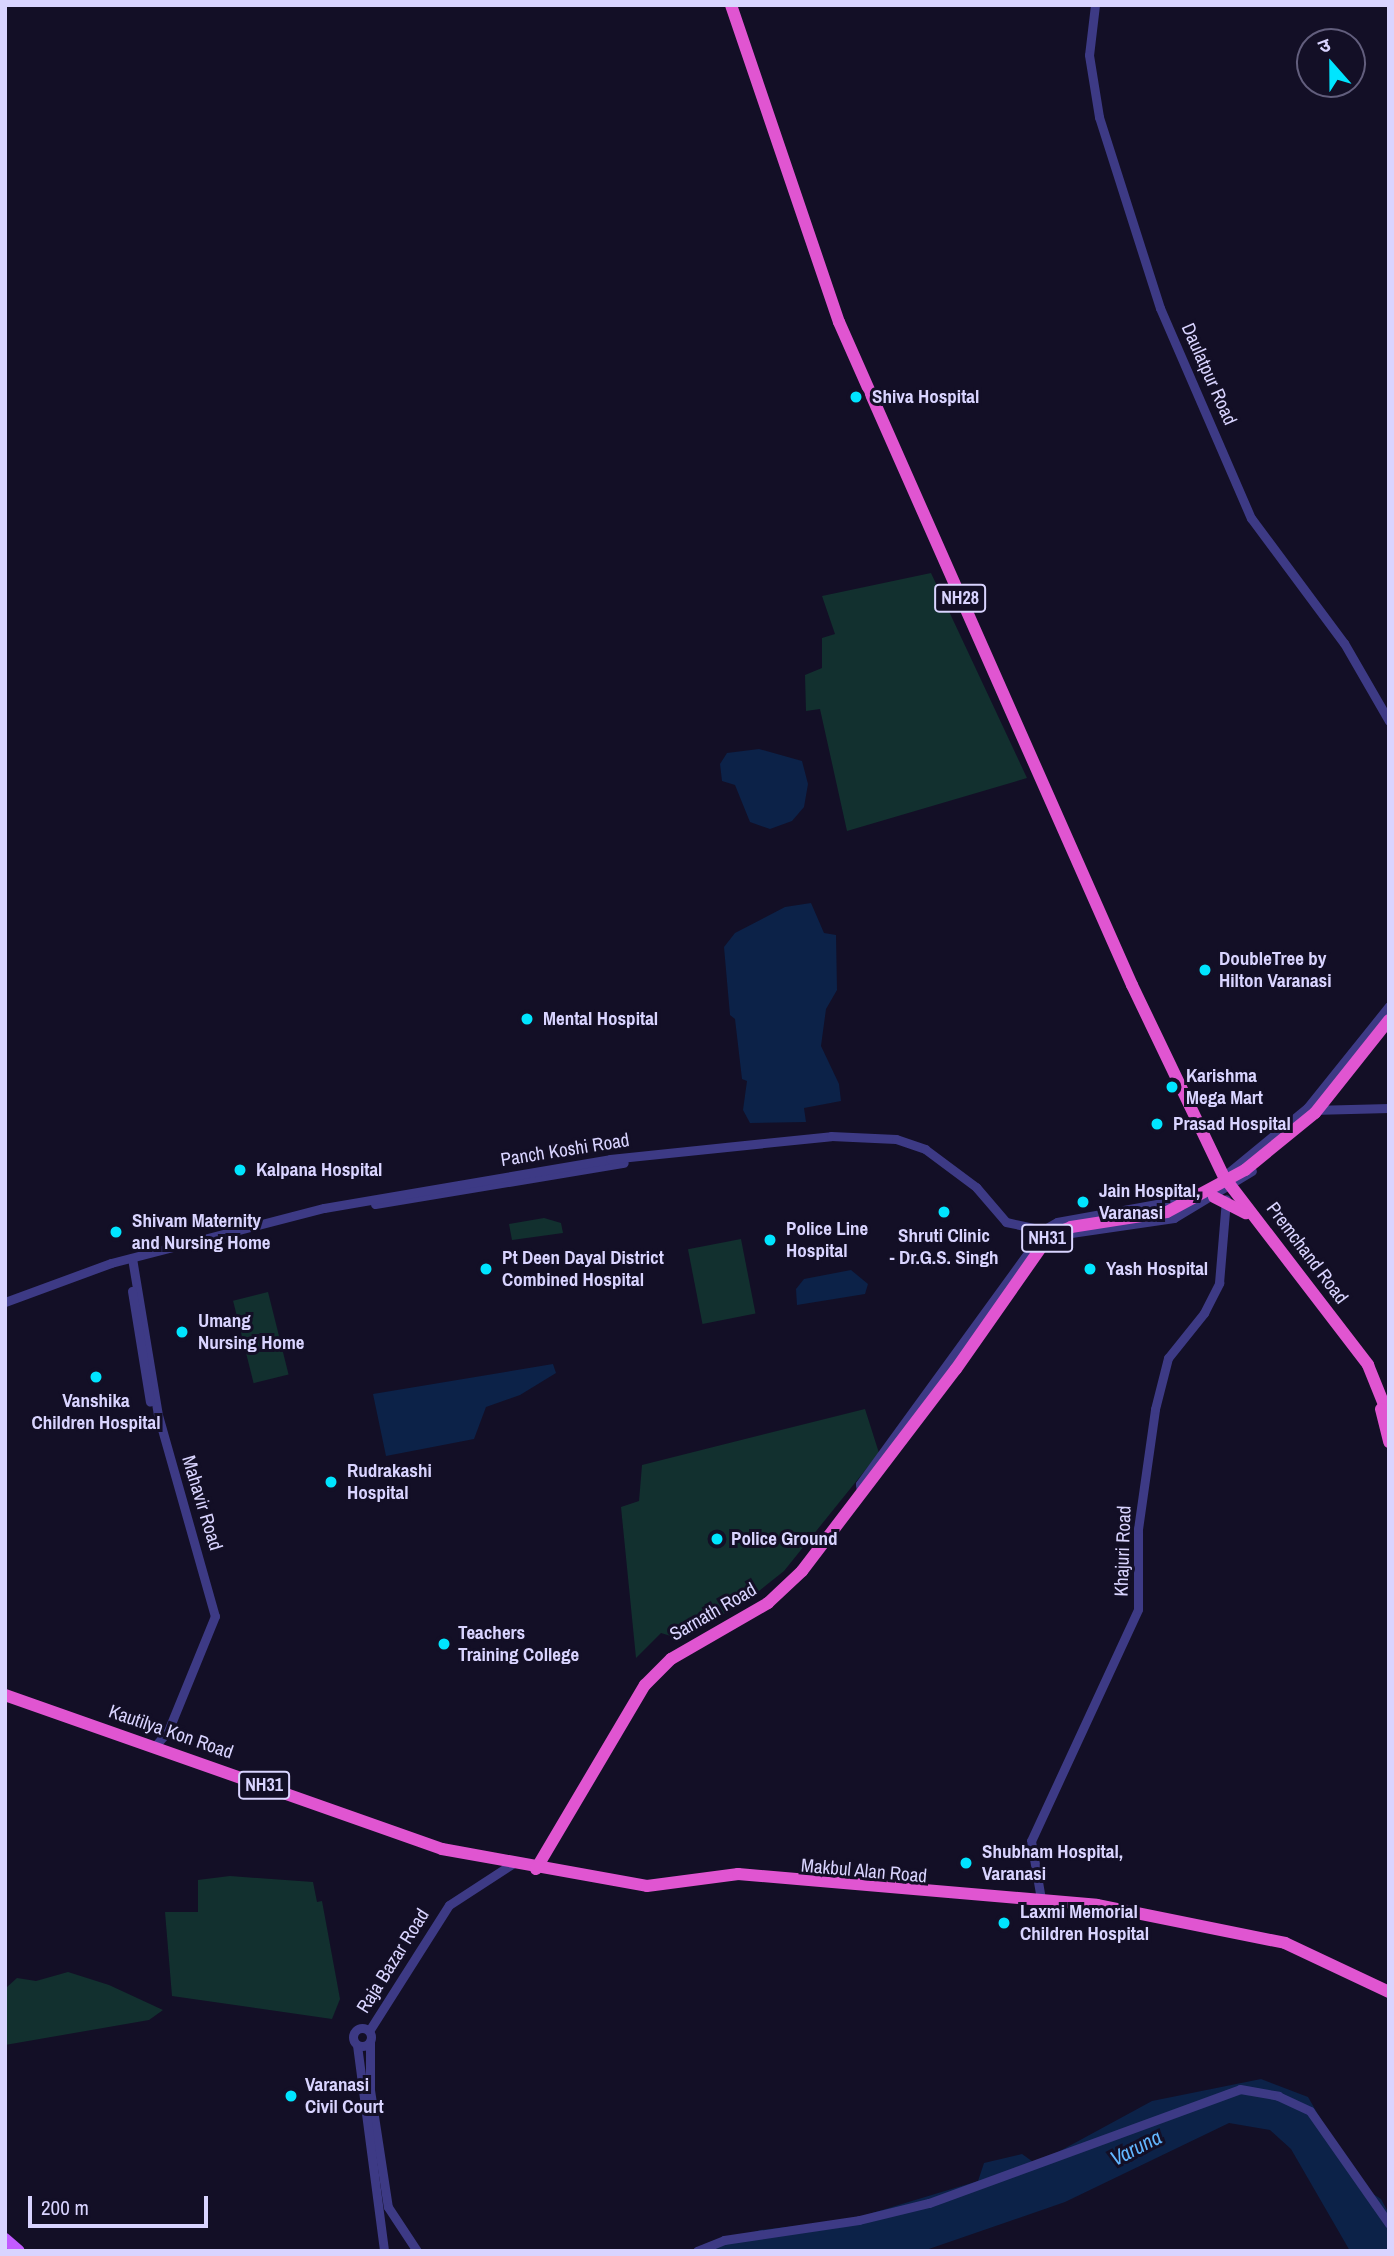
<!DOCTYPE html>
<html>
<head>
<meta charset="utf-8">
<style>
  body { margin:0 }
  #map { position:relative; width:1394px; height:2256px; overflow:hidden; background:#130f26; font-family:"Archivo Narrow","Noto Sans Devanagari",sans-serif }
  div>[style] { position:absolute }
  .green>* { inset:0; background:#12302f; transform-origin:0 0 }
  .water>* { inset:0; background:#0c2248 }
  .tertiary>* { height:9px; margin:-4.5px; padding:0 4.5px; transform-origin:4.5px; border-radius:4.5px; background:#3d3a85 }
  .tertiary>.ring { margin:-4.5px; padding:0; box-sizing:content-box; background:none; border:9px solid #3d3a85; border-radius:50% }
  .primary>* { height:12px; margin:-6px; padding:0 6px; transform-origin:6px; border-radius:6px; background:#c25bff }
  .trunk>* { height:12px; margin:-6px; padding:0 6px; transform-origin:6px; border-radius:6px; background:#e055d1 }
  .dots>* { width:19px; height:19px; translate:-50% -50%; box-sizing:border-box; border:4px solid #130f26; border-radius:50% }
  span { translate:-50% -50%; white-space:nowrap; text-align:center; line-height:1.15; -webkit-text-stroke:6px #130f26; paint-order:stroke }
  .shield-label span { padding:2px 5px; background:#130f26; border:2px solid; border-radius:5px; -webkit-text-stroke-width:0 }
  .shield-label { font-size:18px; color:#d9d4ff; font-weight:700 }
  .street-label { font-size:19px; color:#d9d4ff }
  .poi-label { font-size:19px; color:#d9d4ff; font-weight:700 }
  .left { translate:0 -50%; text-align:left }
  .water-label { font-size:21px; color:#62b6ff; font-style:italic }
  .frame { position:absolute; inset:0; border:7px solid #d9d4ff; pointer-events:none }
  .north { position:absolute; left:1296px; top:28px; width:70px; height:70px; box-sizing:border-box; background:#130f26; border:2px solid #625e7d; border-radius:50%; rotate:339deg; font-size:19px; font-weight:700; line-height:28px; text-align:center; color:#d9d4ff }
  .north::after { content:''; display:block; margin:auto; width:24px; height:32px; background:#00e5ff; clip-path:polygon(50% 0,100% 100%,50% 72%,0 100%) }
  .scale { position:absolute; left:28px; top:2196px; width:180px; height:32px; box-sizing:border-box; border:4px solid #d9d4ff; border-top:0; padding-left:9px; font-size:21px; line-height:24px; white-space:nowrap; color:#d9d4ff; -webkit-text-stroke:5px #130f26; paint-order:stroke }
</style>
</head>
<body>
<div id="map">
  <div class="green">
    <i style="clip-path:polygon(931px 573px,1027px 778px,847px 831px,820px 709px,806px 711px,805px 675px,822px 668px,822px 638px,835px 634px,822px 596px)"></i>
    <i style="clip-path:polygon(544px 1218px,561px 1223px,563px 1233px,512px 1240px,509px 1224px)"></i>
    <i style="left:741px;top:1239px;width:76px;height:54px;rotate:79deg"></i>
    <i style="left:268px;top:1292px;width:85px;height:36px;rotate:76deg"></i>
    <i style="clip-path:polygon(865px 1409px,879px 1453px,784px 1571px,739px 1607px,674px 1637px,661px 1633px,636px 1658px,621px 1507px,639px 1501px,642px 1465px)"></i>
    <i style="clip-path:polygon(230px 1876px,313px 1882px,317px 1902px,322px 1901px,340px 1999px,332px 2019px,172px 1996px,165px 1912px,198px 1912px,198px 1880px)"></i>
    <i style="clip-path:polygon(68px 1972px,109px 1985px,163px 2010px,149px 2020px,5px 2045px,7px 1987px,17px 1978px,36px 1981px)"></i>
  </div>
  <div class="water">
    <i style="clip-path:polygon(759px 749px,802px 761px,808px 784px,804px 807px,792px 821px,770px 829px,750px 822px,735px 785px,722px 781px,720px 764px,727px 753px)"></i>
    <i style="clip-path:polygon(811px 903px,824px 933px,836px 935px,837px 990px,826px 1009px,821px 1046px,839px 1084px,841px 1101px,804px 1108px,806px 1122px,750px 1123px,743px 1110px,747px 1081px,742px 1079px,735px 1019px,730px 1015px,724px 947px,735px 933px,785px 907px)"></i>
    <i style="clip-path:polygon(851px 1270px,868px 1284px,865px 1294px,797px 1305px,796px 1289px,804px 1279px)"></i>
    <i style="clip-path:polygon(553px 1364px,556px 1373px,520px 1395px,486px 1407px,474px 1439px,386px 1456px,373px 1394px)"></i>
    <i style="clip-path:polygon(1261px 2079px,1308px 2097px,1359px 2185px,1381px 2199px,1389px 2214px,1389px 2251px,1350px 2251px,1291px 2149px,1270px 2130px,1229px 2123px,1065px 2202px,923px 2251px,699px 2251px,760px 2230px,849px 2220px,978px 2181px,984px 2163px,1022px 2154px,1036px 2164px,1152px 2101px)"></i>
  </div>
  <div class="tertiary">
    <i style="left:1095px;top:5px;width:50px;rotate:96.8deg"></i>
    <i style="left:1089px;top:55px;width:63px;rotate:80.8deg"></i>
    <i style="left:1099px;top:117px;width:201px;rotate:72.3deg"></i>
    <i style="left:1160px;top:308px;width:229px;rotate:66.6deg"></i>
    <i style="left:1251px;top:518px;width:156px;rotate:53.4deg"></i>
    <i style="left:1344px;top:643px;width:90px;rotate:60deg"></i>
    <i style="left:1312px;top:1110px;width:77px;rotate:-1.5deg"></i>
    <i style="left:1223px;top:1177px;width:109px;rotate:-39.4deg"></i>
    <i style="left:1307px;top:1108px;width:131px;rotate:-51.2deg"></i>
    <i style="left:375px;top:1204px;width:252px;rotate:-9.4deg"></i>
    <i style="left:1071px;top:1233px;width:104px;rotate:-8.3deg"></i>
    <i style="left:1174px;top:1218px;width:91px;rotate:-31.1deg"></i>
    <i style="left:132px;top:1258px;width:159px;rotate:80.6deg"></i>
    <i style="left:158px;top:1415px;width:209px;rotate:74.2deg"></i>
    <i style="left:215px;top:1616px;width:124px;rotate:112.2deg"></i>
    <i style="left:168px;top:1731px;width:20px;rotate:131deg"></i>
    <i style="left:132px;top:1291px;width:112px;rotate:80.8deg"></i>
    <i style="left:5px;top:1302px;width:113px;rotate:-20.2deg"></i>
    <i style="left:111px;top:1263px;width:220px;rotate:-14.5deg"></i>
    <i style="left:324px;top:1208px;width:290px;rotate:-9.7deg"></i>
    <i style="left:610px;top:1159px;width:222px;rotate:-5.9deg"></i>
    <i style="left:831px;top:1136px;width:65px;rotate:2.6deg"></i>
    <i style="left:896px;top:1139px;width:31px;rotate:19deg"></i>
    <i style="left:925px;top:1149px;width:64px;rotate:36.7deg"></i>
    <i style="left:976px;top:1187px;width:46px;rotate:49.4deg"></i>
    <i style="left:1006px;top:1222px;width:52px;rotate:12.2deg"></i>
    <i style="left:861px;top:1493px;width:9px;rotate:-96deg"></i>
    <i style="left:860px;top:1484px;width:315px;rotate:-54deg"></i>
    <i style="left:1045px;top:1229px;width:14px;rotate:-30deg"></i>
    <i style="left:1057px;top:1222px;width:124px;rotate:-10.2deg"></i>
    <i style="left:1041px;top:1899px;width:59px;rotate:-99.8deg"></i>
    <i style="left:1031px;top:1841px;width:255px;rotate:-65.2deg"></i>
    <i style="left:1138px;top:1609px;width:80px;rotate:-90deg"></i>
    <i style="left:1138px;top:1529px;width:121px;rotate:-81.9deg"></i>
    <i style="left:1155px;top:1409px;width:53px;rotate:-75.7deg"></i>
    <i style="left:1168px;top:1358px;width:58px;rotate:-51.3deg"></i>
    <i style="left:1204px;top:1313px;width:34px;rotate:-63deg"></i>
    <i style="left:1219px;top:1283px;width:84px;rotate:-85.2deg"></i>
    <i class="ring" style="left:353px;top:2028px;width:9px;height:9px"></i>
    <i style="left:369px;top:2031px;width:149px;rotate:-57.6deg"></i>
    <i style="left:449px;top:1905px;width:79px;rotate:-33.1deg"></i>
    <i style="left:370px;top:2042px;width:48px;rotate:90deg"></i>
    <i style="left:370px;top:2090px;width:118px;rotate:81.3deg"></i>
    <i style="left:388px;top:2207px;width:53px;rotate:56.6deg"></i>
    <i style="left:357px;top:2045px;width:208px;rotate:82.5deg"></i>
    <i style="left:697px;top:2251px;width:29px;rotate:-22deg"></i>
    <i style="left:724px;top:2240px;width:136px;rotate:-8.4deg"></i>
    <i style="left:859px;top:2220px;width:72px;rotate:-13.7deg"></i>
    <i style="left:929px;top:2203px;width:331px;rotate:-20.1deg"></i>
    <i style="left:1240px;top:2089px;width:39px;rotate:10deg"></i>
    <i style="left:1278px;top:2096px;width:35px;rotate:25deg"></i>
    <i style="left:1310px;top:2111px;width:138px;rotate:55deg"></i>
  </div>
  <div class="primary">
    <i style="left:5px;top:2239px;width:18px;rotate:41deg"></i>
  </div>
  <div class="trunk">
    <i style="left:731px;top:5px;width:335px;rotate:71.2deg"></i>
    <i style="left:839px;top:322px;width:725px;rotate:66.16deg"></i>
    <i style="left:1132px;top:985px;width:213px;rotate:64.4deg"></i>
    <i style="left:1224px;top:1177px;width:237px;rotate:52.5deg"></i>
    <i style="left:1368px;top:1365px;width:56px;rotate:68deg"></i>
    <i style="left:1214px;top:1197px;width:36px;rotate:27deg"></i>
    <i style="left:1381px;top:1409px;width:34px;rotate:76deg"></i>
    <i style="left:5px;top:1695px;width:463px;rotate:19.4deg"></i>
    <i style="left:442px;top:1849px;width:208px;rotate:10.2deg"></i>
    <i style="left:647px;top:1886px;width:92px;rotate:-7.5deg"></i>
    <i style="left:738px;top:1874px;width:360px;rotate:4.9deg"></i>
    <i style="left:1097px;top:1905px;width:192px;rotate:11.4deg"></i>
    <i style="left:1285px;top:1943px;width:115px;rotate:25.2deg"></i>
    <i style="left:536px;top:1869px;width:214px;rotate:-59.4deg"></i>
    <i style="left:645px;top:1685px;width:37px;rotate:-45deg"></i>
    <i style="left:671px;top:1659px;width:112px;rotate:-30deg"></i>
    <i style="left:768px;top:1603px;width:47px;rotate:-43.3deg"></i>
    <i style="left:802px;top:1571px;width:254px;rotate:-52.7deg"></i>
    <i style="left:956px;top:1369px;width:162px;rotate:-55deg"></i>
    <i style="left:1049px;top:1236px;width:24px;rotate:-22deg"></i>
    <i style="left:1071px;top:1227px;width:97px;rotate:-8.9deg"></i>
    <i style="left:1167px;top:1212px;width:89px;rotate:-28.3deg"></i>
    <i style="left:1245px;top:1170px;width:90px;rotate:-39.2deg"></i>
    <i style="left:1315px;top:1113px;width:119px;rotate:-51.5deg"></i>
  </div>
  <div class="dots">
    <i style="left:856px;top:397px;background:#00e5ff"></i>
    <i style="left:1205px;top:970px;background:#00e5ff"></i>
    <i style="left:527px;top:1019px;background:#00e5ff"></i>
    <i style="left:1172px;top:1087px;background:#00e5ff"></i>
    <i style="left:1157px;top:1124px;background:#00e5ff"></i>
    <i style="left:240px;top:1170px;background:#00e5ff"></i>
    <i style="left:1083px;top:1202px;background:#00e5ff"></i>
    <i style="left:944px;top:1212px;background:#00e5ff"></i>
    <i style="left:116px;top:1232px;background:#00e5ff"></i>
    <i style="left:770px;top:1240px;background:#00e5ff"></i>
    <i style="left:486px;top:1269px;background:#00e5ff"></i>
    <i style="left:1090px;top:1269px;background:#00e5ff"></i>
    <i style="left:182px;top:1332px;background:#00e5ff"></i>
    <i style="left:96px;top:1377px;background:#00e5ff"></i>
    <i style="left:331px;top:1482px;background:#00e5ff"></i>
    <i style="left:717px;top:1539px;background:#00e5ff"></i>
    <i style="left:444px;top:1644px;background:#00e5ff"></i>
    <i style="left:966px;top:1863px;background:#00e5ff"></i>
    <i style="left:1004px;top:1923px;background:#00e5ff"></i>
    <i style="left:291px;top:2096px;background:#00e5ff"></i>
  </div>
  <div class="shield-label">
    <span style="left:960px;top:598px">NH28</span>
    <span style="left:1047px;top:1238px">NH31</span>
    <span style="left:264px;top:1785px">NH31</span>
  </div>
  <div class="street-label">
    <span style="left:1209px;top:374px;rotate:66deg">Daulatpur Road</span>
    <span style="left:565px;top:1150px;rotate:-9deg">Panch Koshi Road</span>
    <span style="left:1307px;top:1253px;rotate:53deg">Premchand Road</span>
    <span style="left:202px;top:1503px;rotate:73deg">Mahavir Road</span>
    <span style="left:1123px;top:1551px;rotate:-88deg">Khajuri Road</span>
    <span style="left:713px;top:1612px;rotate:-30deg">Sarnath Road</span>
    <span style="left:171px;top:1732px;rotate:19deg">Kautilya Kon Road</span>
    <span style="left:864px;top:1871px;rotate:5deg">Makbul Alan Road</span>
    <span style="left:393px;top:1961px;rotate:-58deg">Raja Bazar Road</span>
  </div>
  <div class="poi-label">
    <span class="left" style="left:872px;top:397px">Shiva Hospital</span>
    <span class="left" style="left:1219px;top:970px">DoubleTree by<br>Hilton Varanasi</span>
    <span class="left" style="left:543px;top:1019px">Mental Hospital</span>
    <span class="left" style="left:1186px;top:1087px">Karishma<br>Mega Mart</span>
    <span class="left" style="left:1173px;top:1124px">Prasad Hospital</span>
    <span class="left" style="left:256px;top:1170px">Kalpana Hospital</span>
    <span class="left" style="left:1099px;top:1202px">Jain Hospital,<br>Varanasi</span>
    <span class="left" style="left:132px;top:1232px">Shivam Maternity<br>and Nursing Home</span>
    <span class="left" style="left:786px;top:1240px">Police Line<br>Hospital</span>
    <span style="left:944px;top:1247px">Shruti Clinic<br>- Dr.G.S. Singh</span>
    <span class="left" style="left:502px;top:1269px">Pt Deen Dayal District<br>Combined Hospital</span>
    <span class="left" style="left:1106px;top:1269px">Yash Hospital</span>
    <span class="left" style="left:198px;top:1332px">Umang<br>Nursing Home</span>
    <span style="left:96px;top:1412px">Vanshika<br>Children Hospital</span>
    <span class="left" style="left:347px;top:1482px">Rudrakashi<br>Hospital</span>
    <span class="left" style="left:731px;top:1539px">Police Ground</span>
    <span class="left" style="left:458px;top:1644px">Teachers<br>Training College</span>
    <span class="left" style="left:982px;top:1863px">Shubham Hospital,<br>Varanasi</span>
    <span class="left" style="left:1020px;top:1923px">Laxmi Memorial<br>Children Hospital</span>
    <span class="left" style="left:305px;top:2096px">Varanasi<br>Civil Court</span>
  </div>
  <div class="water-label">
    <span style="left:1136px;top:2148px;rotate:-27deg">Varuna</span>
  </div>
  <div class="frame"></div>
  <div class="north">उ</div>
  <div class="scale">200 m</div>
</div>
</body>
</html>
